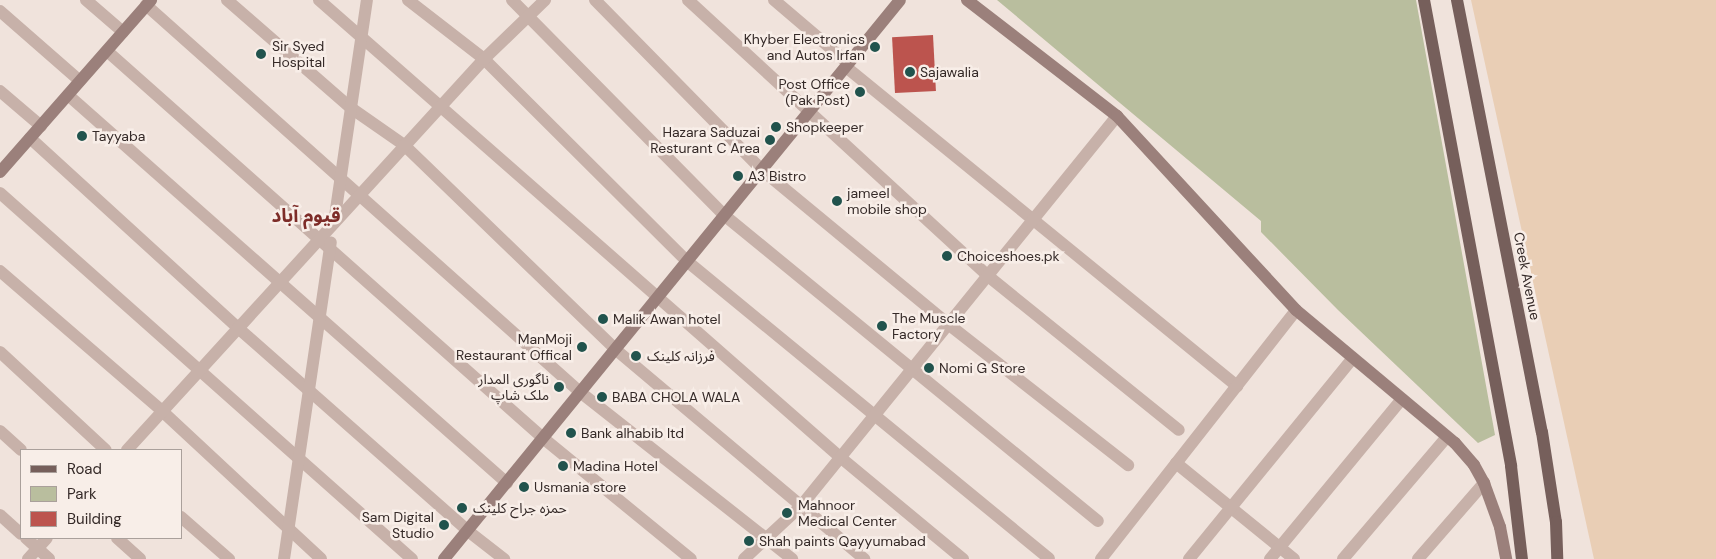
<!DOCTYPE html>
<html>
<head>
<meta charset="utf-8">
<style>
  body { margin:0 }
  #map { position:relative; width:1716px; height:559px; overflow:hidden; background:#f0e3dc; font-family:"DM Sans","Noto Sans Arabic",sans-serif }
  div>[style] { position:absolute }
  .green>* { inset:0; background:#b9be9e }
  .sand>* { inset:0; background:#e9ceb5 }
  .building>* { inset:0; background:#bc544e; transform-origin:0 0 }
  .street>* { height:12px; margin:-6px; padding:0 6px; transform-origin:6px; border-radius:6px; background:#c7b1a9 }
  .secondary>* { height:12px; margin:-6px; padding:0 6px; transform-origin:6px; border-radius:6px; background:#9b807b }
  .primary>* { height:12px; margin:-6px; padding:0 6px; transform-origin:6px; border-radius:6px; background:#765f5b }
  .dots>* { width:14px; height:14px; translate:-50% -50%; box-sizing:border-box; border:2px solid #f8eee8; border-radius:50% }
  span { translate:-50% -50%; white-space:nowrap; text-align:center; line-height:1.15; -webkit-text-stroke:5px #f8eee8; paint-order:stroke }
  .poi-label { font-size:14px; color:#352a28 }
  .right { translate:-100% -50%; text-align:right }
  .left { translate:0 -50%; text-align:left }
  .street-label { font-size:14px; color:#352a28 }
  .district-label { font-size:19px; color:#7d2c28; font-weight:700 }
  .legend { position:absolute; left:20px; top:449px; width:162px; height:90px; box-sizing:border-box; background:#f8eee8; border:1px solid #aaa09b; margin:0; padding:6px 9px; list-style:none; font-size:15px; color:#352a28 }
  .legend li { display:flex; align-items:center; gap:10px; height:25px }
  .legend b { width:25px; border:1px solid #aaa09b }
</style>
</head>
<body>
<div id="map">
  <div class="green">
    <i style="clip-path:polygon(997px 0,1416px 0,1495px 435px,1478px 443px,1338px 310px,1261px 232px,1261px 221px)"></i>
  </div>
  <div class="sand">
    <i style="clip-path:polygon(1471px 0,1716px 0,1716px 559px,1594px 559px)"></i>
  </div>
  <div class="building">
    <i style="left:933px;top:35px;width:56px;height:41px;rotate:87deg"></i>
  </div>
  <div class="street">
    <i style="left:86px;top:0;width:49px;rotate:40.9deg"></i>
    <i style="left:227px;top:0;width:164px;rotate:41.1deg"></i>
    <i style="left:351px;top:108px;width:65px;rotate:34.9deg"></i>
    <i style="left:404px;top:145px;width:293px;rotate:44deg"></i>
    <i style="left:615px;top:349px;width:326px;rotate:40.1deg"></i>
    <i style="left:319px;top:0;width:693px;rotate:41.26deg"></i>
    <i style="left:840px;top:457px;width:160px;rotate:39.7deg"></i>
    <i style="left:408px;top:0;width:96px;rotate:37.8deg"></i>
    <i style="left:484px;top:59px;width:288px;rotate:44.9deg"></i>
    <i style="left:688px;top:262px;width:467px;rotate:39.4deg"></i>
    <i style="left:512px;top:0;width:302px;rotate:45.4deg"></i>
    <i style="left:724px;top:215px;width:483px;rotate:39.3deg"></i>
    <i style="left:595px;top:0;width:238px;rotate:45.5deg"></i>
    <i style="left:762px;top:170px;width:241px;rotate:39.6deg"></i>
    <i style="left:948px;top:324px;width:229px;rotate:38.1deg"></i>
    <i style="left:688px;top:0;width:408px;rotate:42.6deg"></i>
    <i style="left:988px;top:276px;width:245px;rotate:38.9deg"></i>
    <i style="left:774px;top:0;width:97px;rotate:40.4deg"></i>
    <i style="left:146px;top:5px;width:581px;rotate:41.72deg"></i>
    <i style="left:580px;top:392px;width:270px;rotate:38.2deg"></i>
    <i style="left:0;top:11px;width:106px;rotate:41.2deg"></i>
    <i style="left:107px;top:51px;width:583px;rotate:41.59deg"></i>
    <i style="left:543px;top:438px;width:191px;rotate:39.3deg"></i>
    <i style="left:846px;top:67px;width:505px;rotate:39.21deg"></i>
    <i style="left:0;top:91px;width:54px;rotate:40.5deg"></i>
    <i style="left:68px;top:95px;width:586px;rotate:41.47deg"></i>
    <i style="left:30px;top:138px;width:282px;rotate:42.4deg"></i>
    <i style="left:238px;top:328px;width:307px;rotate:41.4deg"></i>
    <i style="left:468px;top:531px;width:46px;rotate:37.9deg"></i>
    <i style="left:0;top:193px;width:551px;rotate:41.62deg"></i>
    <i style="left:334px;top:223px;width:225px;rotate:-81.6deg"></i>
    <i style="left:0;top:271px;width:214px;rotate:40.8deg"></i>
    <i style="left:162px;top:411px;width:217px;rotate:42.9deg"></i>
    <i style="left:0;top:352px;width:144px;rotate:42.8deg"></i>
    <i style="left:0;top:431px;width:28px;rotate:42deg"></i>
    <i style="left:127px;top:450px;width:529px;rotate:-47.6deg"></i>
    <i style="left:484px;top:59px;width:85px;rotate:-44deg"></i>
    <i style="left:1176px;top:463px;width:152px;rotate:39.1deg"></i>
    <i style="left:0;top:515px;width:28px;rotate:42deg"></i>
    <i style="left:181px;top:517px;width:64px;rotate:41.2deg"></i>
    <i style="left:26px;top:538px;width:31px;rotate:42deg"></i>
    <i style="left:117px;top:538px;width:31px;rotate:42deg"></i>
    <i style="left:28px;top:559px;width:28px;rotate:-48deg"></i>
    <i style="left:284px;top:559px;width:320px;rotate:-81.6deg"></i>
    <i style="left:744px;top:559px;width:78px;rotate:-42.9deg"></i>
    <i style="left:801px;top:506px;width:502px;rotate:-50.98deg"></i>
    <i style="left:1101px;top:559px;width:316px;rotate:-51.9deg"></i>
    <i style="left:1189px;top:559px;width:259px;rotate:-50.8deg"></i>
    <i style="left:1270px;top:559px;width:206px;rotate:-50.5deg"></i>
    <i style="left:1343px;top:559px;width:159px;rotate:-49.6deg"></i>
    <i style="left:1418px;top:559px;width:101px;rotate:-49deg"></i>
  </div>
  <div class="secondary">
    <i style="left:967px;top:0;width:190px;rotate:37.7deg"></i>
    <i style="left:1117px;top:116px;width:264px;rotate:47.3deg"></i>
    <i style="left:1296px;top:310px;width:207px;rotate:39.9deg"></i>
    <i style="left:1455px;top:443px;width:29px;rotate:49deg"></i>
    <i style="left:1474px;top:465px;width:21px;rotate:61deg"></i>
    <i style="left:1484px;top:483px;width:47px;rotate:70deg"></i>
    <i style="left:1500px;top:527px;width:33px;rotate:79deg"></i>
    <i style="left:0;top:172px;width:229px;rotate:-48.7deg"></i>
    <i style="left:444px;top:559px;width:721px;rotate:-50.79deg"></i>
  </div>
  <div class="primary">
    <i style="left:1424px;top:0;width:474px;rotate:79.4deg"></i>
    <i style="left:1511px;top:466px;width:94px;rotate:83.3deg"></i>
    <i style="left:1457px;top:0;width:440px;rotate:78.9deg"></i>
    <i style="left:1542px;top:432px;width:91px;rotate:81.2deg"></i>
    <i style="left:1556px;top:522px;width:37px;rotate:88deg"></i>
  </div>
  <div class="dots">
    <i style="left:875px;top:47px;background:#21534d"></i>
    <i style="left:261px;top:54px;background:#21534d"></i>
    <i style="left:910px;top:72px;background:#21534d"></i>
    <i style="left:860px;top:92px;background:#21534d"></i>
    <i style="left:776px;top:127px;background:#21534d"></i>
    <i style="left:82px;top:136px;background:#21534d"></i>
    <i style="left:770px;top:140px;background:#21534d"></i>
    <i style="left:738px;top:176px;background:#21534d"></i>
    <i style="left:837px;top:201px;background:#21534d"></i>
    <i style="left:947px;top:256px;background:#21534d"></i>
    <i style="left:603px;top:319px;background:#21534d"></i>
    <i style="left:882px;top:326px;background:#21534d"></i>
    <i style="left:582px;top:347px;background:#21534d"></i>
    <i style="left:636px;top:356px;background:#21534d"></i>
    <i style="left:929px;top:368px;background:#21534d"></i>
    <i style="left:559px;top:387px;background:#21534d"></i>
    <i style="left:602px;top:397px;background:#21534d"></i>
    <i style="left:571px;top:433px;background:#21534d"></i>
    <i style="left:563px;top:466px;background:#21534d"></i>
    <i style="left:524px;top:487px;background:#21534d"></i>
    <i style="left:462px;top:508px;background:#21534d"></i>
    <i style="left:787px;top:513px;background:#21534d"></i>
    <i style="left:444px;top:525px;background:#21534d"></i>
    <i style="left:749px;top:541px;background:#21534d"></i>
  </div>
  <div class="poi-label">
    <span class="right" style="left:865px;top:47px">Khyber Electronics<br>and Autos Irfan</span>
    <span class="left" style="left:272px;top:54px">Sir Syed<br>Hospital</span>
    <span class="left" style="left:920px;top:72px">Sajawalia</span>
    <span class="right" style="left:850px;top:92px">Post Office<br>(Pak Post)</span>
    <span class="left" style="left:786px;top:127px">Shopkeeper</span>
    <span class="right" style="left:760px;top:140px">Hazara Saduzai<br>Resturant C Area</span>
    <span class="left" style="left:92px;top:136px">Tayyaba</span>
    <span class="left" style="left:748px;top:176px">A3 Bistro</span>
    <span class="left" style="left:847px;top:201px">jameel<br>mobile shop</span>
    <span class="left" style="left:957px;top:256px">Choiceshoes.pk</span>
    <span class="left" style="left:892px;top:326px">The Muscle<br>Factory</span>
    <span class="left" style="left:613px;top:319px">Malik Awan hotel</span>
    <span class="right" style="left:572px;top:347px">ManMoji<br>Restaurant Offical</span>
    <span class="left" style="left:647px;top:356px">فرزانہ کلینک</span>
    <span class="left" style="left:939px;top:368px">Nomi G Store</span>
    <span class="right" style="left:549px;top:387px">ناگوری المدار<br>ملک شاپ</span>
    <span class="left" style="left:612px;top:397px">BABA CHOLA WALA</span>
    <span class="left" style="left:581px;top:433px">Bank alhabib ltd</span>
    <span class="left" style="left:573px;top:466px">Madina Hotel</span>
    <span class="left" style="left:534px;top:487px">Usmania store</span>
    <span class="left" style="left:798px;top:513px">Mahnoor<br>Medical Center</span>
    <span class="left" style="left:473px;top:508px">حمزہ جراح کلینک</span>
    <span class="right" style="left:434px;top:525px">Sam Digital<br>Studio</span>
    <span class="left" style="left:759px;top:541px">Shah paints Qayyumabad</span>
  </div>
  <div class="street-label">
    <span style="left:1527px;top:276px;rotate:79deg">Creek Avenue</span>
  </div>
  <div class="district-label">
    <span style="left:306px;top:216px">قیوم آباد</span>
  </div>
  <ul class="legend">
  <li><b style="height:6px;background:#765f5b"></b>Road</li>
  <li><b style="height:14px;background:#b9be9e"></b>Park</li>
  <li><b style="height:14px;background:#bc544e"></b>Building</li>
  </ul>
</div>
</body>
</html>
